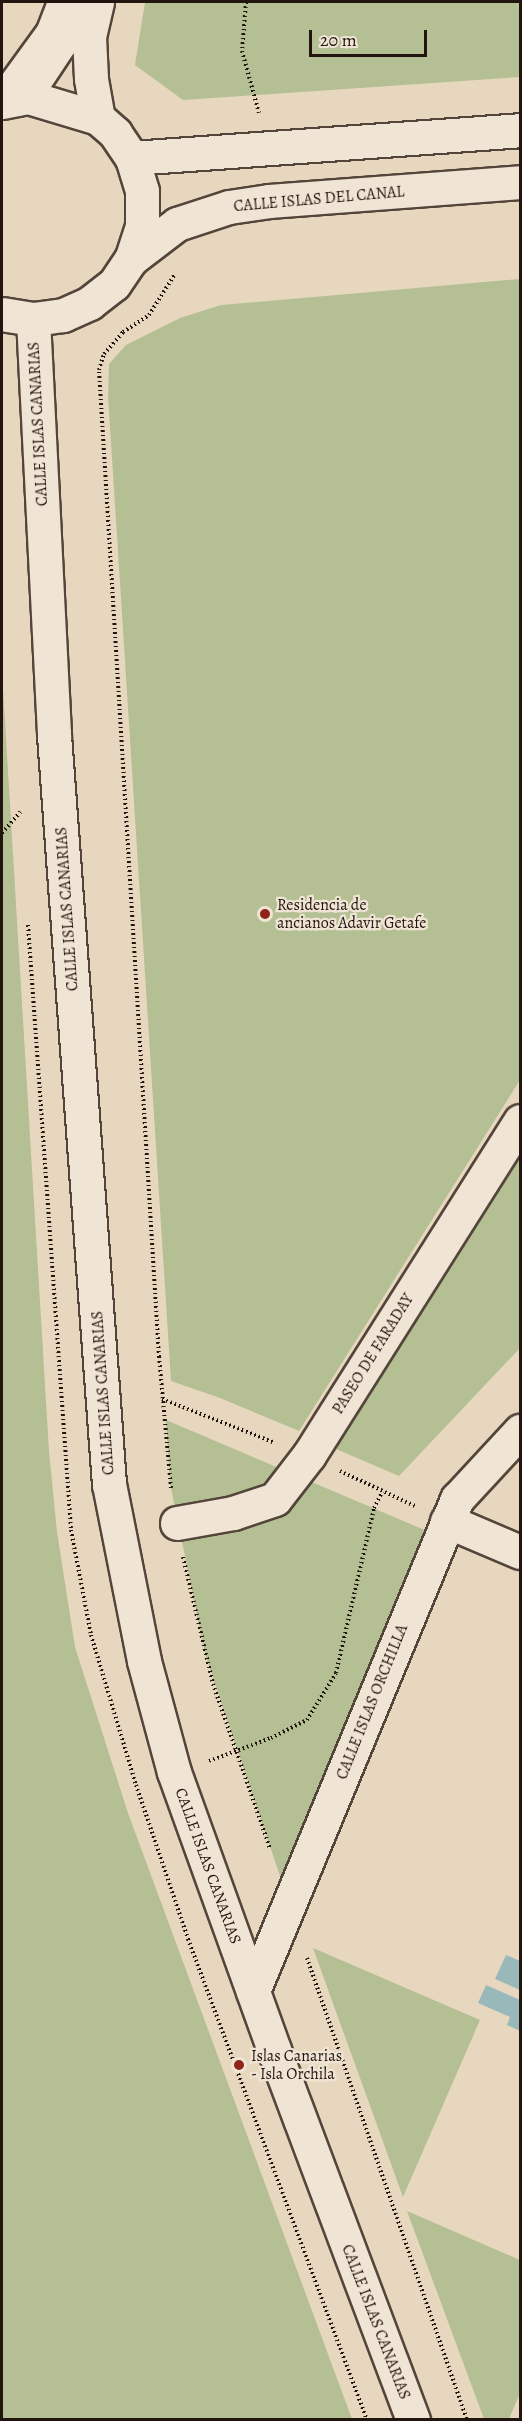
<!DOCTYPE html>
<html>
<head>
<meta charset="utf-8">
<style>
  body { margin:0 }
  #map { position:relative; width:522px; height:2421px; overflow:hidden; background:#e8d7bf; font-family:Alegreya,serif }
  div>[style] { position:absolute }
  .green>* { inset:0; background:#b4bf94 }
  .water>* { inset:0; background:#99b8ba }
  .path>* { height:4px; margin-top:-2px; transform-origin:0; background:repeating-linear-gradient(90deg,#22140e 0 1.5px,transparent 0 4.5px) }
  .roads { filter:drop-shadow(2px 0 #54453a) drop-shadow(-2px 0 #54453a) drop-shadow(0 2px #54453a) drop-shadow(0 -2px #54453a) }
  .service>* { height:21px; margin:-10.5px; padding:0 10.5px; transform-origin:10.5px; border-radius:10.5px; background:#f0e5d5 }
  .pedestrian>* { height:33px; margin:-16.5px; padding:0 16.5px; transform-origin:16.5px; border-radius:16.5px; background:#f0e5d5 }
  .minor>* { height:33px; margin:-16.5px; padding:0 16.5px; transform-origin:16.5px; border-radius:16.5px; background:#f0e5d5 }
  .tertiary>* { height:33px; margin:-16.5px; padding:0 16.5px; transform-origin:16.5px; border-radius:16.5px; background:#f0e5d5 }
  .dots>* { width:16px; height:16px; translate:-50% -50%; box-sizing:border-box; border:3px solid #f0e5d5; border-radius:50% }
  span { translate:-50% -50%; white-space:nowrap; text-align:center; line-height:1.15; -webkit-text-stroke:4.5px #f0e5d5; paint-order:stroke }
  .street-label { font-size:16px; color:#22140e }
  .poi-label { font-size:16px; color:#22140e }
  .left { translate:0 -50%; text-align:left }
  .frame { position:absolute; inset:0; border:3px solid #22140e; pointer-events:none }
  .scale { position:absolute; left:309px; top:30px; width:118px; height:27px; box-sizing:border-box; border:3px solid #22140e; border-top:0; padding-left:8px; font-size:18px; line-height:21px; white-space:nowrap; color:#22140e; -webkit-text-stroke:4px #f0e5d5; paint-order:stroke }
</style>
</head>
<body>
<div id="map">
  <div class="green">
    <i style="clip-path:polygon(145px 2px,520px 2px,520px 77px,183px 100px,135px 65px)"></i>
    <i style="clip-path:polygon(520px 279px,520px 1080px,299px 1431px,220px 1398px,171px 1381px,114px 489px,108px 396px,109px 364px,126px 345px,180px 318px,221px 305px)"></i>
    <i style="clip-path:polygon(2px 672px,49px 1451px,57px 1532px,75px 1647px,128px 1813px,352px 2419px,2px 2419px)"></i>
    <i style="clip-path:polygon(520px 1158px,520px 1348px,399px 1476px,336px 1449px)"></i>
    <i style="clip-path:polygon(166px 1420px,427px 1531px,281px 1879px,205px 1654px,170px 1483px)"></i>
    <i style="clip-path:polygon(313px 1948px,480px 2020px,403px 2197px)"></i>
    <i style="clip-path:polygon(407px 2211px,520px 2260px,520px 2393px,509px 2419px,484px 2419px)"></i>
  </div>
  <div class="water">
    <i style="clip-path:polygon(506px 1955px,520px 1961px,520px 1990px,495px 1979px)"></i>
    <i style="clip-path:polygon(486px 1985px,520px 2000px,520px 2031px,507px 2025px,510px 2017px,478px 2003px)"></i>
  </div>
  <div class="path">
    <i style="left:246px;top:2px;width:49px;rotate:94.7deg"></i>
    <i style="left:242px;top:51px;width:64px;rotate:74.7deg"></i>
    <i style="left:2px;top:833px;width:28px;rotate:-49deg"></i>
    <i style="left:28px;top:925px;width:607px;rotate:85.93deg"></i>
    <i style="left:71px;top:1530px;width:107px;rotate:79.2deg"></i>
    <i style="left:91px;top:1635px;width:157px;rotate:73.3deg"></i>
    <i style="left:136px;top:1785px;width:163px;rotate:71.3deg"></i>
    <i style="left:188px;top:1939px;width:513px;rotate:69.59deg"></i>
    <i style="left:162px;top:1399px;width:119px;rotate:21.2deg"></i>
    <i style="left:340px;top:1471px;width:83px;rotate:25deg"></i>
    <i style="left:171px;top:1488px;width:132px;rotate:-95.2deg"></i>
    <i style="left:159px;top:1357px;width:989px;rotate:-93.48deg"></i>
    <i style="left:99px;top:370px;width:17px;rotate:-73deg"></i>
    <i style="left:104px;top:354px;width:29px;rotate:-49deg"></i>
    <i style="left:123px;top:332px;width:31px;rotate:-33deg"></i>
    <i style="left:149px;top:315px;width:49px;rotate:-57.6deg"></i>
    <i style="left:183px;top:1557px;width:130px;rotate:76.7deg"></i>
    <i style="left:213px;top:1684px;width:175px;rotate:70.9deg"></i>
    <i style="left:209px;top:1761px;width:66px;rotate:-20.4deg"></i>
    <i style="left:271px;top:1738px;width:40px;rotate:-26.6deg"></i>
    <i style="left:307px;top:1720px;width:55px;rotate:-58.3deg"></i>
    <i style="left:336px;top:1673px;width:169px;rotate:-77deg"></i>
    <i style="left:374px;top:1508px;width:18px;rotate:-63deg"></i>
    <i style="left:307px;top:1958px;width:489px;rotate:70.9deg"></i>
  </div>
  <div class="roads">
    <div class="service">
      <i style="left:2px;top:92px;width:77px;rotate:-54deg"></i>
      <i style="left:47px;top:30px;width:30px;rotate:-69deg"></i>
    </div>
    <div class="pedestrian">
      <i style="left:177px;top:1523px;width:57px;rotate:-10.1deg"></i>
      <i style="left:233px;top:1513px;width:44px;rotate:-18.4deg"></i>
      <i style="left:275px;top:1499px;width:56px;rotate:-52.3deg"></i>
      <i style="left:309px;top:1455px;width:395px;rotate:-57.7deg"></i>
    </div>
    <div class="minor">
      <i style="left:447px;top:1521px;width:79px;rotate:23deg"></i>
      <i style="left:253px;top:1991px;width:533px;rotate:-67.48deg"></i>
      <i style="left:457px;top:1499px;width:93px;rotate:-47.2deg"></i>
    </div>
    <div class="tertiary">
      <i style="left:97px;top:2px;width:35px;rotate:103deg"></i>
      <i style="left:89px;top:36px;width:43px;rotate:87.3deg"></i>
      <i style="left:91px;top:79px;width:40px;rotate:80deg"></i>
      <i style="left:16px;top:99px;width:23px;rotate:-43deg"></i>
      <i style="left:33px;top:83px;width:47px;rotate:-56.3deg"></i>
      <i style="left:59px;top:44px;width:46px;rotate:-66.8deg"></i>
      <i style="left:2px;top:102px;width:26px;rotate:-11deg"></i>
      <i style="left:28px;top:97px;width:73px;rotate:16.7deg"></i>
      <i style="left:98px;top:118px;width:23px;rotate:41deg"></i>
      <i style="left:115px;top:133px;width:30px;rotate:56deg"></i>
      <i style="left:132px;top:158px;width:34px;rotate:73deg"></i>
      <i style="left:142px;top:191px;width:35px;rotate:90deg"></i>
      <i style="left:142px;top:226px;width:35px;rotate:108deg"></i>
      <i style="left:131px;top:259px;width:30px;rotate:124deg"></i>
      <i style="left:114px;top:284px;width:31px;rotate:142deg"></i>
      <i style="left:90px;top:303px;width:30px;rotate:156deg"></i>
      <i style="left:63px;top:315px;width:30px;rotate:172deg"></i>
      <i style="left:33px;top:319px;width:31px;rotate:-171deg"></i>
      <i style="left:132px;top:158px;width:389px;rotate:-4.1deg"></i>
      <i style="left:131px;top:259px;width:58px;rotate:-37.3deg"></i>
      <i style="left:177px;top:224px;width:55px;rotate:-18.1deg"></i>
      <i style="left:229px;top:207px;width:40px;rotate:-8.5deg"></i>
      <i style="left:269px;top:201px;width:252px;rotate:-4.3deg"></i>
      <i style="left:33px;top:319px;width:417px;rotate:87.1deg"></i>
      <i style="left:54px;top:735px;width:751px;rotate:85.8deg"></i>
      <i style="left:109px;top:1484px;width:180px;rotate:78.8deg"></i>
      <i style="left:144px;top:1661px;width:115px;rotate:74.9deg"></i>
      <i style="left:174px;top:1772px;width:295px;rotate:70.2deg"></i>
      <i style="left:274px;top:2050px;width:395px;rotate:69.4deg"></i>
    </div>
  </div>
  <div class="dots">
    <i style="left:265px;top:914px;background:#8f2418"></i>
    <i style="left:239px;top:2065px;background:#8f2418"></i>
  </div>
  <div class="street-label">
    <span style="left:319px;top:199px;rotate:-5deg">CALLE ISLAS DEL CANAL</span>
    <span style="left:38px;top:424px;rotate:-93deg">CALLE ISLAS CANARIAS</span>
    <span style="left:67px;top:909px;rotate:-94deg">CALLE ISLAS CANARIAS</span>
    <span style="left:373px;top:1354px;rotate:-58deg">PASEO DE FARADAY</span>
    <span style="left:103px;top:1393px;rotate:-94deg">CALLE ISLAS CANARIAS</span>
    <span style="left:372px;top:1702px;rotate:-68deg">CALLE ISLAS ORCHILLA</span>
    <span style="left:208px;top:1866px;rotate:70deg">CALLE ISLAS CANARIAS</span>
    <span style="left:376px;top:2322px;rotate:69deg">CALLE ISLAS CANARIAS</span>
  </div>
  <div class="poi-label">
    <span class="left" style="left:277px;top:914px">Residencia de<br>ancianos Adavir Getafe</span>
    <span class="left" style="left:251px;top:2065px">Islas Canarias<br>- Isla Orchila</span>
  </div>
  <div class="frame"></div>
  <div class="scale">20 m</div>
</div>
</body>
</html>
